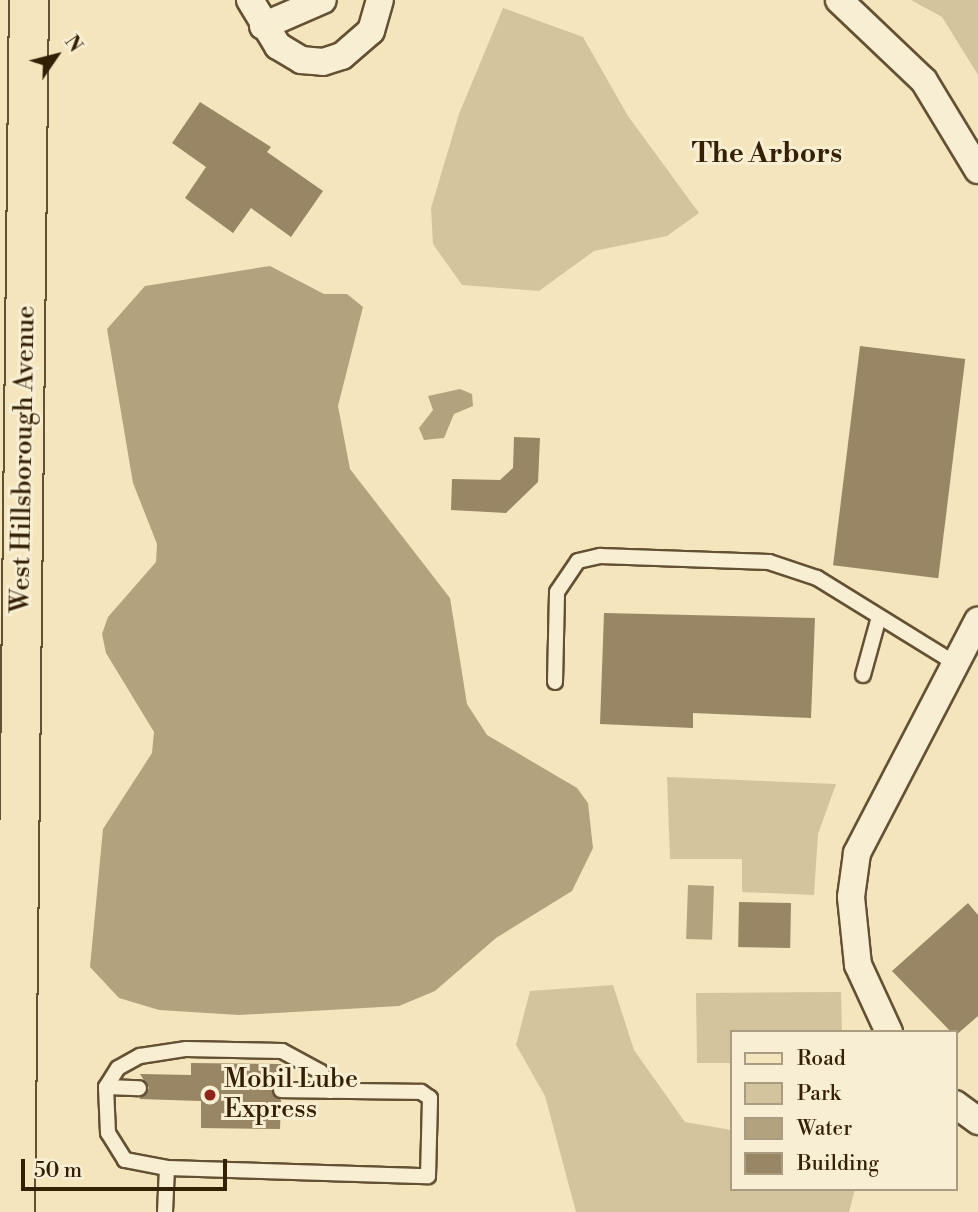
<!DOCTYPE html>
<html>
<head>
<meta charset="utf-8">
<style>
  body { margin:0 }
  #map { position:relative; width:978px; height:1212px; overflow:hidden; background:#f4e5bd; font-family:"Libre Bodoni",serif }
  div>[style] { position:absolute }
  .green>* { inset:0; background:#d3c49e }
  .water>* { inset:0; background:#b3a27e; transform-origin:0 0 }
  .building>* { inset:0; background:#988665; transform-origin:0 0 }
  .roads { filter:drop-shadow(2px 0 #645133) drop-shadow(-2px 0 #645133) drop-shadow(0 2px #645133) drop-shadow(0 -2px #645133) }
  .lane>* { height:14px; margin:-7px; padding:0 7px; transform-origin:7px; border-radius:7px; background:#f8eed4 }
  .street>* { height:26px; margin:-13px; padding:0 13px; transform-origin:13px; border-radius:13px; background:#f8eed4 }
  .primary>* { height:38px; margin:-19px; padding:0 19px; transform-origin:19px; border-radius:19px; background:#f4e5bd }
  .dots>* { width:19px; height:19px; translate:-50% -50%; box-sizing:border-box; border:4px solid #f8eed4; border-radius:50% }
  span { translate:-50% -50%; white-space:nowrap; text-align:center; line-height:1.15; -webkit-text-stroke:6px #f8eed4; paint-order:stroke }
  .street-label { font-size:26px; color:#342005 }
  .poi-label { font-size:26px; color:#342005 }
  .left { translate:0 -50%; text-align:left }
  .neighbourhood-label { font-size:28px; color:#342005; font-weight:700 }
  .legend { position:absolute; left:730px; top:1030px; width:228px; height:161px; box-sizing:border-box; background:#f8eed4; border:2px solid #aa9c81; margin:0; padding:9px 12px; list-style:none; font-size:21px; color:#342005 }
  .legend li { display:flex; align-items:center; gap:14px; height:35px }
  .legend b { width:35px; border:2px solid #aa9c81 }
  .north { position:absolute; left:21px; top:21px; width:70px; height:70px; -webkit-text-stroke:5px #f8eed4; paint-order:stroke; rotate:55deg; font-size:19px; font-weight:700; line-height:28px; text-align:center; color:#342005 }
  .north::after { content:''; display:block; margin:auto; width:24px; height:32px; background:#342005; clip-path:polygon(50% 0,100% 100%,50% 72%,0 100%) }
  .scale { position:absolute; left:21px; top:1159px; width:206px; height:32px; box-sizing:border-box; border:4px solid #342005; border-top:0; padding-left:9px; font-size:21px; line-height:24px; white-space:nowrap; color:#342005; -webkit-text-stroke:5px #f8eed4; paint-order:stroke }
</style>
</head>
<body>
<div id="map">
  <div class="green">
    <i style="clip-path:polygon(911px 0,978px 0,978px 75px,942px 17px)"></i>
    <i style="clip-path:polygon(503px 8px,583px 37px,628px 116px,699px 213px,667px 236px,594px 251px,539px 291px,462px 285px,433px 244px,431px 208px,459px 114px)"></i>
    <i style="clip-path:polygon(667px 777px,836px 784px,818px 834px,814px 895px,742px 892px,742px 859px,670px 859px)"></i>
    <i style="clip-path:polygon(613px 985px,634px 1050px,685px 1122px,731px 1130px,731px 1189px,855px 1189px,849px 1212px,576px 1212px,545px 1096px,516px 1045px,530px 991px)"></i>
    <i style="clip-path:polygon(841px 992px,842px 1032px,731px 1032px,731px 1063px,697px 1063px,696px 993px)"></i>
  </div>
  <div class="water">
    <i style="clip-path:polygon(270px 266px,324px 294px,347px 294px,363px 307px,338px 406px,350px 469px,450px 598px,467px 704px,487px 735px,577px 788px,588px 803px,593px 848px,572px 891px,496px 938px,435px 991px,399px 1006px,239px 1015px,159px 1010px,119px 998px,90px 967px,103px 829px,152px 753px,154px 732px,106px 653px,102px 634px,108px 617px,156px 562px,157px 544px,133px 483px,107px 329px,145px 286px)"></i>
    <i style="clip-path:polygon(460px 389px,472px 394px,473px 406px,454px 414px,444px 438px,424px 440px,419px 428px,433px 410px,428px 396px)"></i>
    <i style="left:688px;top:885px;width:26px;height:54px;rotate:2deg"></i>
  </div>
  <div class="building">
    <i style="clip-path:polygon(200px 102px,271px 147px,267px 152px,323px 191px,291px 237px,251px 208px,233px 233px,185px 198px,206px 167px,172px 143px)"></i>
    <i style="left:860px;top:346px;width:106px;height:221px;rotate:7deg"></i>
    <i style="clip-path:polygon(514px 437px,540px 438px,538px 482px,506px 513px,451px 510px,452px 479px,500px 480px,513px 468px)"></i>
    <i style="clip-path:polygon(604px 613px,815px 618px,811px 718px,693px 713px,693px 728px,600px 724px)"></i>
    <i style="left:739px;top:902px;width:52px;height:45px;rotate:1deg"></i>
    <i style="clip-path:polygon(968px 903px,978px 915px,978px 1016px,955px 1036px,892px 971px)"></i>
    <i style="clip-path:polygon(191px 1063px,281px 1064px,281px 1080px,271px 1089px,281px 1100px,280px 1129px,201px 1128px,201px 1101px,139px 1099px,149px 1088px,140px 1074px,191px 1075px)"></i>
  </div>
  <div class="roads">
    <div class="lane">
      <i style="left:863px;top:675px;width:60px;rotate:-74.6deg"></i>
      <i style="left:555px;top:682px;width:90px;rotate:-88.7deg"></i>
      <i style="left:557px;top:592px;width:37px;rotate:-56deg"></i>
      <i style="left:578px;top:561px;width:23px;rotate:-13deg"></i>
      <i style="left:600px;top:556px;width:169px;rotate:2deg"></i>
      <i style="left:769px;top:562px;width:51px;rotate:18.4deg"></i>
      <i style="left:817px;top:578px;width:166px;rotate:31.7deg"></i>
      <i style="left:106px;top:1087px;width:33px;rotate:2deg"></i>
      <i style="left:167px;top:1168px;width:43px;rotate:-169.2deg"></i>
      <i style="left:125px;top:1160px;width:32px;rotate:-122deg"></i>
      <i style="left:108px;top:1133px;width:46px;rotate:-92.5deg"></i>
      <i style="left:106px;top:1087px;width:22px;rotate:-58deg"></i>
      <i style="left:118px;top:1068px;width:25px;rotate:-29deg"></i>
      <i style="left:140px;top:1056px;width:47px;rotate:-8.7deg"></i>
      <i style="left:186px;top:1049px;width:96px;rotate:1.2deg"></i>
      <i style="left:282px;top:1051px;width:44px;rotate:28.3deg"></i>
      <i style="left:321px;top:1072px;width:21px;rotate:65deg"></i>
      <i style="left:165px;top:1212px;width:44px;rotate:-87.4deg"></i>
      <i style="left:167px;top:1168px;width:261px;rotate:1.8deg"></i>
      <i style="left:428px;top:1176px;width:78px;rotate:-88.5deg"></i>
      <i style="left:430px;top:1098px;width:11px;rotate:-146deg"></i>
      <i style="left:421px;top:1092px;width:140px;rotate:-179.2deg"></i>
    </div>
    <div class="street">
      <i style="left:250px;top:0;width:54px;rotate:58.7deg"></i>
      <i style="left:278px;top:46px;width:27px;rotate:31deg"></i>
      <i style="left:301px;top:60px;width:22px;rotate:5deg"></i>
      <i style="left:323px;top:62px;width:20px;rotate:-18deg"></i>
      <i style="left:342px;top:56px;width:38px;rotate:-41deg"></i>
      <i style="left:371px;top:31px;width:32px;rotate:-74deg"></i>
      <i style="left:839px;top:0;width:117px;rotate:43.6deg"></i>
      <i style="left:924px;top:81px;width:104px;rotate:58.8deg"></i>
      <i style="left:263px;top:26px;width:65px;rotate:-23.4deg"></i>
      <i style="left:889px;top:1032px;width:74px;rotate:-114.8deg"></i>
      <i style="left:858px;top:965px;width:68px;rotate:-95.9deg"></i>
      <i style="left:851px;top:897px;width:44px;rotate:-82.2deg"></i>
      <i style="left:857px;top:853px;width:262px;rotate:-62.5deg"></i>
      <i style="left:955px;top:1104px;width:29px;rotate:36deg"></i>
    </div>
    <div class="primary">
      <i style="left:15px;top:1212px;width:1212px;rotate:-89.34deg"></i>
    </div>
  </div>
  <div class="dots">
    <i style="left:210px;top:1095px;background:#8f2418"></i>
  </div>
  <div class="street-label">
    <span style="left:24px;top:459px;rotate:-89deg">West Hillsborough Avenue</span>
  </div>
  <div class="poi-label">
    <span class="left" style="left:224px;top:1095px">Mobil Lube<br>Express</span>
  </div>
  <div class="neighbourhood-label">
    <span style="left:767px;top:154px">The Arbors</span>
  </div>
  <ul class="legend">
  <li><b style="height:9px;background:#f4e5bd"></b>Road</li>
  <li><b style="height:19px;background:#d3c49e"></b>Park</li>
  <li><b style="height:19px;background:#b3a27e"></b>Water</li>
  <li><b style="height:19px;background:#988665"></b>Building</li>
  </ul>
  <div class="north">N</div>
  <div class="scale">50 m</div>
</div>
</body>
</html>
